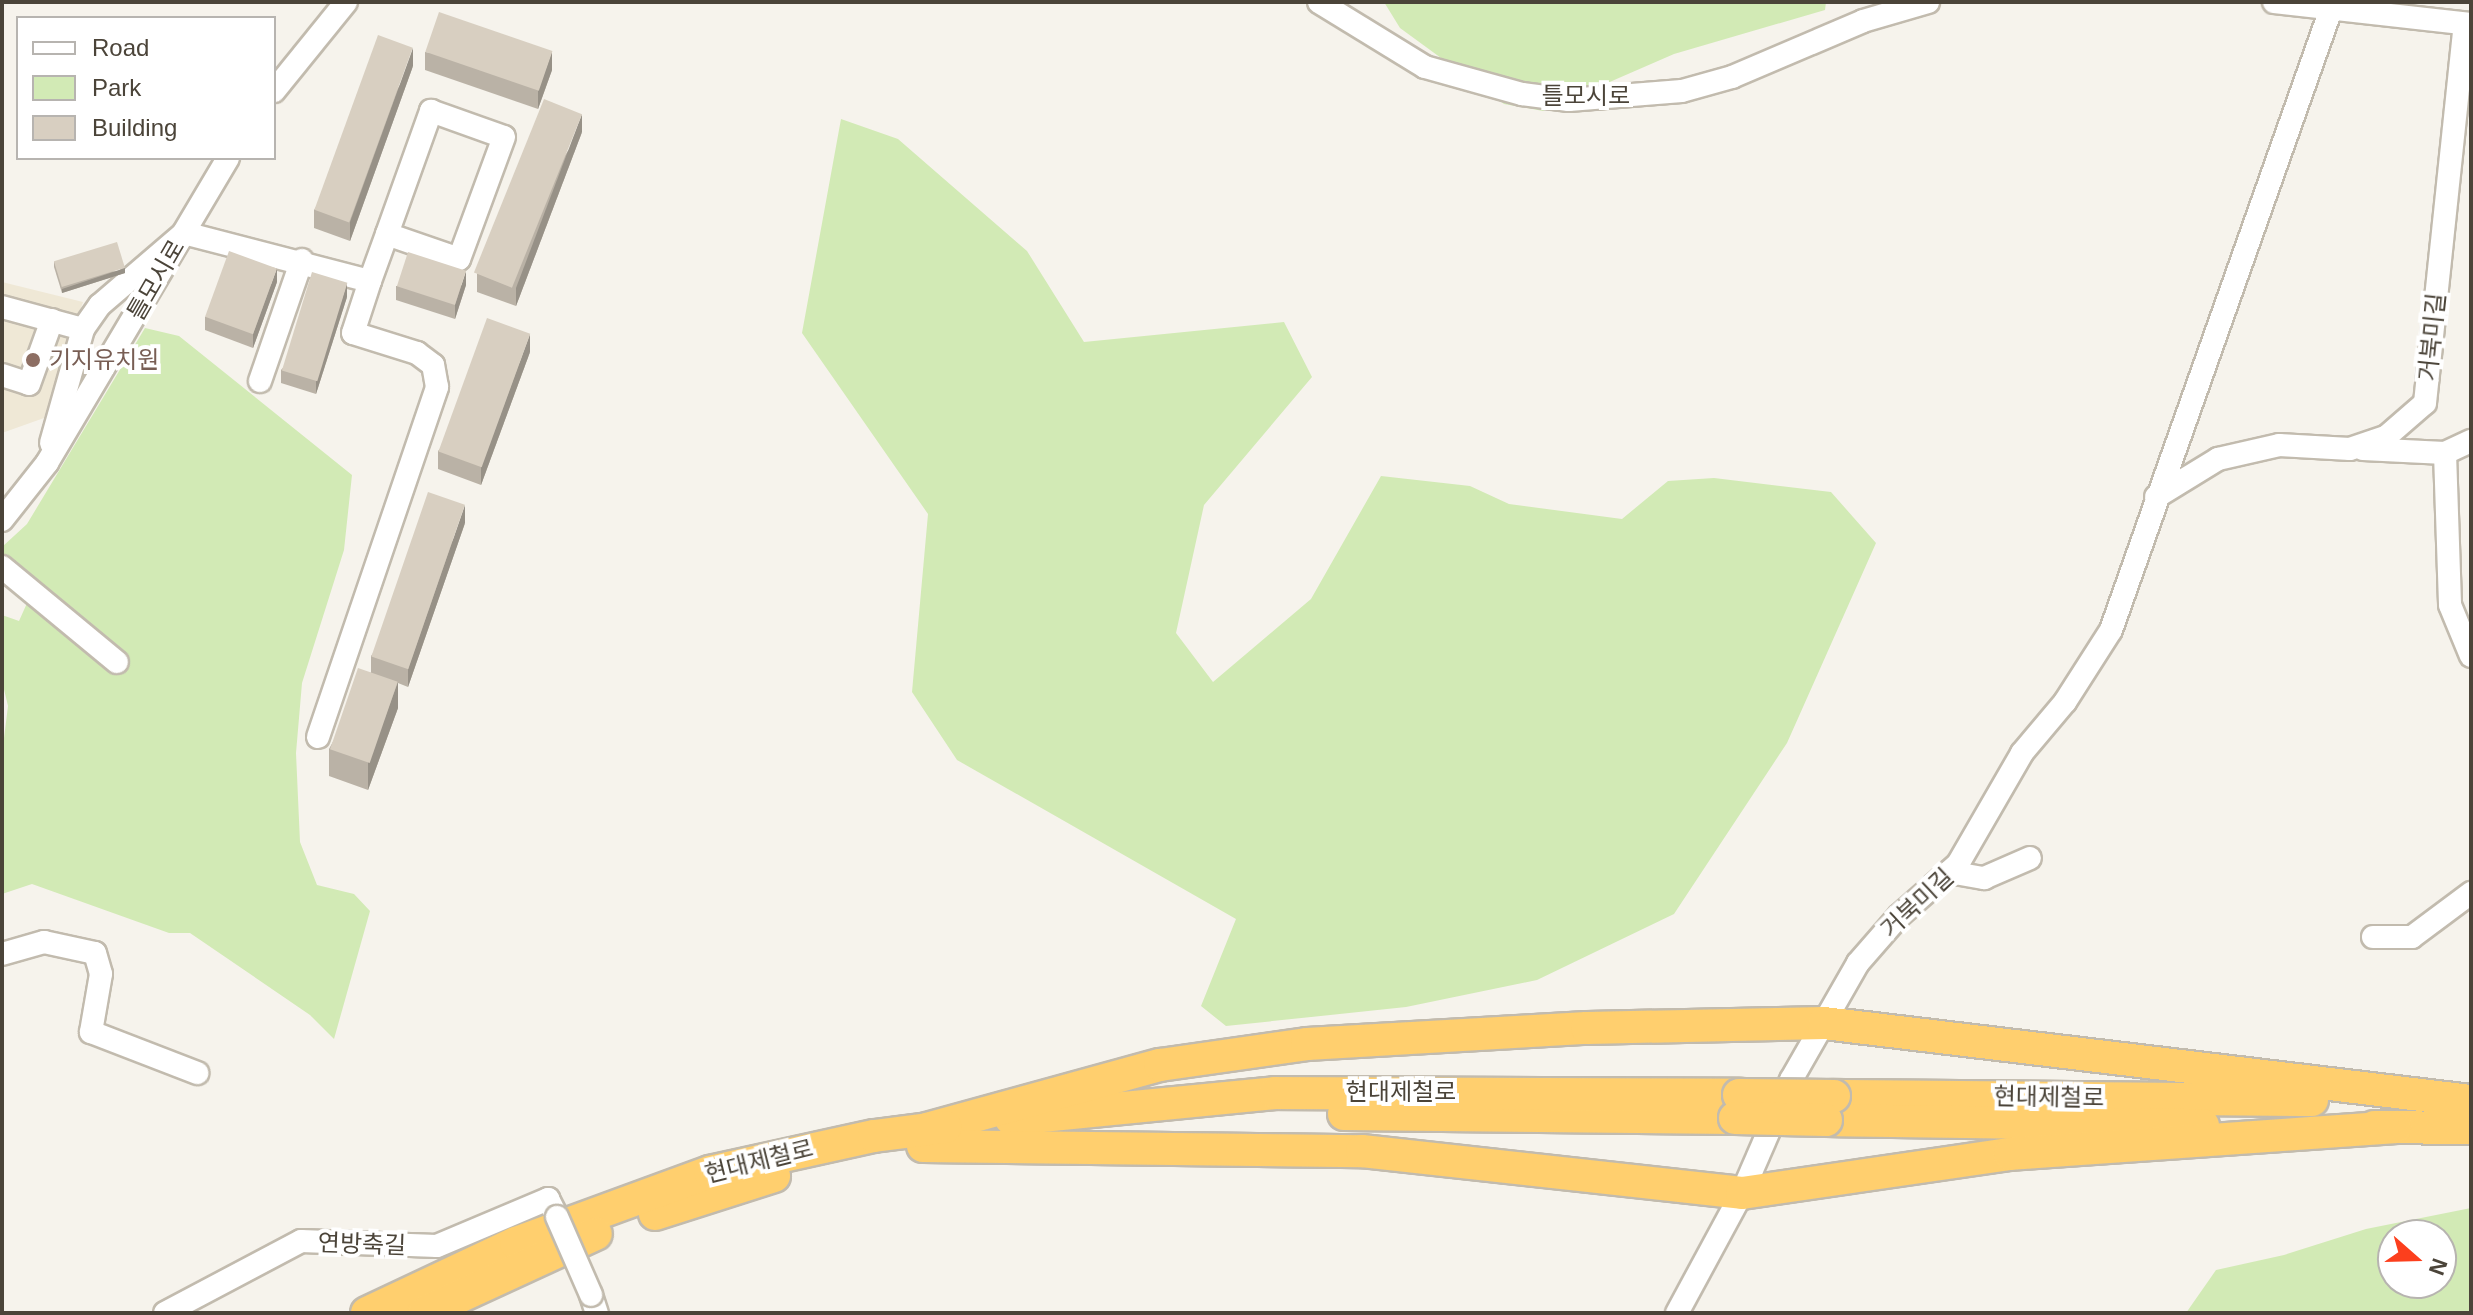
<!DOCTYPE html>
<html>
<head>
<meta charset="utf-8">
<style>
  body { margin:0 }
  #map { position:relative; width:2473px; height:1315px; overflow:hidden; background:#f6f3ec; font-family:Arial,"Noto Sans KR",sans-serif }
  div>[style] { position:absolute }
  .education>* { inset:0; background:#efe8d6 }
  .green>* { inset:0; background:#d2eab5 }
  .roads { filter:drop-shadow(2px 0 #c2bbae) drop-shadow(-2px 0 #c2bbae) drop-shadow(0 2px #c2bbae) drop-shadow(0 -2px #c2bbae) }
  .minor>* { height:22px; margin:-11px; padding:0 11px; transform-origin:11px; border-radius:11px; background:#fff }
  .highway>* { height:32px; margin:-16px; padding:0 16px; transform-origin:16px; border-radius:16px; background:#ffcf6e }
  .bridges { filter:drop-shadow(2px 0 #c2bbae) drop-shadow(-2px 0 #c2bbae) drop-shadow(0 2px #c2bbae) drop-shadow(0 -2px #c2bbae) }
  .minor-bridge>* { height:22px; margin:-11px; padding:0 11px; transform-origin:11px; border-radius:11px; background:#fff }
  .highway-bridge>* { height:32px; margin:-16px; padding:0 16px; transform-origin:16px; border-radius:16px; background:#ffcf6e }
  .wall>* { inset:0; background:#bab2a6 }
  .shaded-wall>* { inset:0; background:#979187 }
  .building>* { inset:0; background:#d8cfc1; transform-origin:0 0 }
  .dots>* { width:22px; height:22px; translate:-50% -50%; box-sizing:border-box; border:4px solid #fff; border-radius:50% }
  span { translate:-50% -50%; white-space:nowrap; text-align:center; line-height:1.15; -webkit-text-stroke:8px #fff; paint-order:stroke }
  .street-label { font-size:24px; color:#4b4439 }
  .education-label { font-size:24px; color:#785e54 }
  .left { translate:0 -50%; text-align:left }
  .frame { position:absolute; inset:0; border:4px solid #4b4439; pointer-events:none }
  .legend { position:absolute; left:16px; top:16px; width:260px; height:144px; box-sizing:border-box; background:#fff; border:2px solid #b7b4b0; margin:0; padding:10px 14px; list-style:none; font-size:24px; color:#4b4439 }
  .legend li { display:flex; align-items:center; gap:16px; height:40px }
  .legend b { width:40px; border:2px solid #b7b4b0 }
  .north { position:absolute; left:2377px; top:1219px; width:80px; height:80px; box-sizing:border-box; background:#fff; border:2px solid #b7b4b0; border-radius:50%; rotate:110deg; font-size:22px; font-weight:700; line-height:32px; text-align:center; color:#4b4439 }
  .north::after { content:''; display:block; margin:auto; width:28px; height:36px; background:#fc3f1d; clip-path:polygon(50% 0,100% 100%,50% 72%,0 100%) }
</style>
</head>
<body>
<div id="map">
  <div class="education">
    <i style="clip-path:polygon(2px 282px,83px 302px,44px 418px,2px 433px)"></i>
  </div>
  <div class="green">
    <i style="clip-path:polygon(1384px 2px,1826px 2px,1825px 10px,1674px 54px,1543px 111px,1504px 104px,1400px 28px)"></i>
    <i style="clip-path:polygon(841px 119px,898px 139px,1027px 251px,1084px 342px,1284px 322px,1312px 377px,1204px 505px,1176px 633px,1213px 682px,1311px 599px,1381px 476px,1470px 486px,1509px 504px,1622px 519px,1668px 481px,1714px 478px,1831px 492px,1876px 543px,1787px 743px,1674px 914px,1537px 980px,1406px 1007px,1226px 1026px,1201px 1006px,1236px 919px,957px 760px,912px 692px,928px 514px,802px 333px)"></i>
    <i style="clip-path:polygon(145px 328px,179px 336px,352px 475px,344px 550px,302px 683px,296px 753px,300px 842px,317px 885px,354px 894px,370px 911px,334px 1039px,310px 1015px,190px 933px,169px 933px,32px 884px,2px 894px,2px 754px,8px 706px,2px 681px,2px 615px,19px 621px,32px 592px,2px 565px,2px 547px,27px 524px)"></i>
    <i style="clip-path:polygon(evenodd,2471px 1208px,2471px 1313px,2186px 1313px,2216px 1270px,2284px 1255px,2366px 1229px,2471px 1208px,2393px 1235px,2441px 1235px,2441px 1283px,2393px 1283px,2393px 1235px)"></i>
  </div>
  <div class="roads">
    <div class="minor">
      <i style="left:1319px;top:2px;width:124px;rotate:31.5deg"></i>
      <i style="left:1425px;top:67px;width:101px;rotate:15.6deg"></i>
      <i style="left:1522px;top:94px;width:47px;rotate:7.3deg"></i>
      <i style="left:1569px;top:100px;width:113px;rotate:-4.6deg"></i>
      <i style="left:1682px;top:91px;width:52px;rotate:-15.6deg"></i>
      <i style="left:1732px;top:77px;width:142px;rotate:-23.1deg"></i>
      <i style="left:1863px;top:21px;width:68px;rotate:-16.3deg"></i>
      <i style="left:2274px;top:2px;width:198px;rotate:6.4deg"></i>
      <i style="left:274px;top:91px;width:114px;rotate:-51deg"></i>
      <i style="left:2px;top:307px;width:84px;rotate:15.2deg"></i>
      <i style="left:83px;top:329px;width:29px;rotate:-55deg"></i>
      <i style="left:100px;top:305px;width:111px;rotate:-40.6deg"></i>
      <i style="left:184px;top:233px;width:192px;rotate:14.5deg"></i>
      <i style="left:370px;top:281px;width:50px;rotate:-70.1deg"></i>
      <i style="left:387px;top:234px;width:131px;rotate:-70.3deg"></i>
      <i style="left:431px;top:111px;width:77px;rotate:19.6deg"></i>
      <i style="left:504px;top:137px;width:130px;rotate:110.2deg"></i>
      <i style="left:459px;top:259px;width:76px;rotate:-160.9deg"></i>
      <i style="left:2px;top:375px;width:28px;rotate:18deg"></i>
      <i style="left:29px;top:384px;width:68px;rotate:-70.2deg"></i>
      <i style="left:260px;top:381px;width:128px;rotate:-70.9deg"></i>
      <i style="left:51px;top:443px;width:118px;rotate:-74.3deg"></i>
      <i style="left:2363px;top:449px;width:82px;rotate:2.8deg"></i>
      <i style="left:2445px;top:453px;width:29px;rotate:-25deg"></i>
      <i style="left:2445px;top:453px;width:152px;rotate:88.1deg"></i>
      <i style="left:2450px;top:605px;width:55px;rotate:67.6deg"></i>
      <i style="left:2156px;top:497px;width:73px;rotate:-31.5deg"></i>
      <i style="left:2218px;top:459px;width:63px;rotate:-12.9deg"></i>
      <i style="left:2279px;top:445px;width:71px;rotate:3.2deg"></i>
      <i style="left:2350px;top:449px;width:39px;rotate:-19deg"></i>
      <i style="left:2387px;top:436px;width:50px;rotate:-41deg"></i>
      <i style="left:2425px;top:403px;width:381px;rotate:-84deg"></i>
      <i style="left:2px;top:520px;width:73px;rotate:-51.7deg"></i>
      <i style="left:47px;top:463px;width:355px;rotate:-59.3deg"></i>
      <i style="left:2px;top:567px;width:149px;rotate:39.6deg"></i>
      <i style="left:318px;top:737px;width:370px;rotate:-71.2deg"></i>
      <i style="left:437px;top:387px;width:22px;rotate:-100deg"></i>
      <i style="left:433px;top:365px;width:20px;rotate:-143deg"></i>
      <i style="left:417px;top:353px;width:67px;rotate:-162.6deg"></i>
      <i style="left:353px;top:333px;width:55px;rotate:-71.9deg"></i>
      <i style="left:1949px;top:872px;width:36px;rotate:10deg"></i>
      <i style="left:1984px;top:878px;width:50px;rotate:-23.5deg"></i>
      <i style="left:2373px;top:937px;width:39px"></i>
      <i style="left:2412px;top:937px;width:74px;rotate:-36.7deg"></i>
      <i style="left:2px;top:954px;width:44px;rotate:-15.9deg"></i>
      <i style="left:44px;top:942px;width:52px;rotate:12.2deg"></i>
      <i style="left:95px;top:953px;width:22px;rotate:74deg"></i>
      <i style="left:101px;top:974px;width:59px;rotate:99.8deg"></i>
      <i style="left:91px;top:1032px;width:114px;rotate:21.1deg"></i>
      <i style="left:591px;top:1295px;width:19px;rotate:72deg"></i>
      <i style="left:165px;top:1313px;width:154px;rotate:-27.9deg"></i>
      <i style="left:301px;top:1241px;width:136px;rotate:2.1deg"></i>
      <i style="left:437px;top:1246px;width:121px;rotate:-22.9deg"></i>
      <i style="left:548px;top:1199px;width:20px;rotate:63deg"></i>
      <i style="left:1677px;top:1313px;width:136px;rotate:-61.6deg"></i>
      <i style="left:1742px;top:1193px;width:123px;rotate:-66.6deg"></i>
      <i style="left:1791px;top:1080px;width:135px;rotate:-60.2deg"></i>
      <i style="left:1858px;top:963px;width:62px;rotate:-48.9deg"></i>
      <i style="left:1899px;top:916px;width:79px;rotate:-41.4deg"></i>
      <i style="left:1958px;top:864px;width:128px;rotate:-60deg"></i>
      <i style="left:2022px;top:753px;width:67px;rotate:-49.9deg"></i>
      <i style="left:2065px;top:702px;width:85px;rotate:-57.4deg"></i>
      <i style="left:2111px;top:630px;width:659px;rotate:-70.49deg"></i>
    </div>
    <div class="highway">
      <i style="left:1834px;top:1096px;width:478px;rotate:0.5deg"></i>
      <i style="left:1344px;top:1114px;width:391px;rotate:0.6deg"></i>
      <i style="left:1011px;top:1119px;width:265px;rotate:-5.6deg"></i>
      <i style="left:1275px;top:1093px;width:464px;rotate:0.2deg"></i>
      <i style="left:1826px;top:1120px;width:377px;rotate:0.8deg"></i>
      <i style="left:2374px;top:1127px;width:97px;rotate:0.6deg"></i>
      <i style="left:927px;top:1129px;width:242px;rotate:-15.4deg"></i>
      <i style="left:1160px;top:1065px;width:148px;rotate:-8.1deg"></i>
      <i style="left:1307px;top:1044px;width:280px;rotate:-3.3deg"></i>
      <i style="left:1587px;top:1028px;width:237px;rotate:-1.2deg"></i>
      <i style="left:1824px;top:1023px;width:651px;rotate:6.88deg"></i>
      <i style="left:923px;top:1146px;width:439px;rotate:0.7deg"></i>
      <i style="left:1362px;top:1151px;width:382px;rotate:6.3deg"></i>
      <i style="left:1742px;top:1193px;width:271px;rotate:-8.3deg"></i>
      <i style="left:2010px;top:1154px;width:386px;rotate:-4deg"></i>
      <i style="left:655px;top:1214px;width:125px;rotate:-17.7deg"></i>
      <i style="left:367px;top:1313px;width:165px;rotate:-25.2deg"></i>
      <i style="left:516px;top:1243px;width:207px;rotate:-20.1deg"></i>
      <i style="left:710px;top:1172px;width:168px;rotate:-12.4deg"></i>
      <i style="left:874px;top:1136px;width:72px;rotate:-7.2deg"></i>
      <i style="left:424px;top:1313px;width:189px;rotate:-24.7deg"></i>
    </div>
  </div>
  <div class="bridges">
    <div class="minor-bridge">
      <i style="left:557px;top:1217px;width:85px;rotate:66.4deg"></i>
    </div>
    <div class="highway-bridge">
      <i style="left:1739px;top:1095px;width:95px;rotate:0.6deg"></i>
      <i style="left:1735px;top:1118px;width:91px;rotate:1.3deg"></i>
    </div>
  </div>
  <div class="wall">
    <i style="clip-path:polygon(425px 52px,552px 70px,538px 109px,425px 70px)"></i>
    <i style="clip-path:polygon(413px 66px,350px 241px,314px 228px,314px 210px)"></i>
    <i style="clip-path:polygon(582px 132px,516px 306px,477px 292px,477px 274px)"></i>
    <i style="clip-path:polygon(54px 262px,125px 273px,62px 293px,54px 267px)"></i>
    <i style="clip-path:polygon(277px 282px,253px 348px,205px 330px,205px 317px)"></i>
    <i style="clip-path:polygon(466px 285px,455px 319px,396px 300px,396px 286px)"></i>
    <i style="clip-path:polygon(347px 297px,316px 394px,281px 383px,281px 370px)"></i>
    <i style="clip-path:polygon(530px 352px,481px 485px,438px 469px,438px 451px)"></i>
    <i style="clip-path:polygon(465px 523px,408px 687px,398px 683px,398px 708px,368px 790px,329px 776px,329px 749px,371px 672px,371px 656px)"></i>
  </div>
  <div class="shaded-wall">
    <i style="clip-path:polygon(413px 48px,413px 66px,350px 241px,350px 222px)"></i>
    <i style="clip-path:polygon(552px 51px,552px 70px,538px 109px,538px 91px)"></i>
    <i style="clip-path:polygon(582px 114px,582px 132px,516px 306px,516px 288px)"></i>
    <i style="clip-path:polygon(125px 268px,125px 273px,62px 293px,62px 289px)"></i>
    <i style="clip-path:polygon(277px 268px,277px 282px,253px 348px,253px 334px)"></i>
    <i style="clip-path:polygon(466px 271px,466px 285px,455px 319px,455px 305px)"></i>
    <i style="clip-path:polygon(347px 283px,347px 297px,316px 394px,316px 380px)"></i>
    <i style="clip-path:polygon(530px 334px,530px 352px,481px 485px,481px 467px)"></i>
    <i style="clip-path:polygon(465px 505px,465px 523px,408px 687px,408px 669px)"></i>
    <i style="clip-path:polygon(398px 682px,398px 708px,368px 790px,368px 763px)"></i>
  </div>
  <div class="building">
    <i style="left:439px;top:12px;width:120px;height:42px;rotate:19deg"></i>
    <i style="left:378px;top:35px;width:37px;height:186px;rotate:20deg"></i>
    <i style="left:544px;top:99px;width:41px;height:187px;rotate:22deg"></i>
    <i style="left:117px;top:242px;width:27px;height:66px;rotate:73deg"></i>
    <i style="left:229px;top:251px;width:51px;height:70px;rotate:20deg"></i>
    <i style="left:408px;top:252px;width:61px;height:36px;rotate:18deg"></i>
    <i style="left:312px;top:272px;width:37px;height:103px;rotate:17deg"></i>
    <i style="left:487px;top:318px;width:46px;height:142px;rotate:20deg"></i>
    <i style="left:428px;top:492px;width:39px;height:174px;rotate:19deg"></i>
    <i style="left:358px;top:668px;width:42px;height:86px;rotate:19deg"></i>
  </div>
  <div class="dots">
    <i style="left:33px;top:360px;background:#8d6e63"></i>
  </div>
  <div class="street-label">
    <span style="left:1586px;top:96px">틀모시로</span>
    <span style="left:156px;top:280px;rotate:-60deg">틀모시로</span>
    <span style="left:2432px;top:337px;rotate:-84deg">거북미길</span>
    <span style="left:1917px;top:903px;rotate:-43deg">거북미길</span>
    <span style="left:1401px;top:1092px">현대제철로</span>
    <span style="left:2049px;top:1097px;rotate:1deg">현대제철로</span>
    <span style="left:759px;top:1161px;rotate:-14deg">현대제철로</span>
    <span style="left:362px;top:1244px;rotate:2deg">연방축길</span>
  </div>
  <div class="education-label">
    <span class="left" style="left:49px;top:360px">기지유치원</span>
  </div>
  <div class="frame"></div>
  <ul class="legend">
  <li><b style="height:10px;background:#fff"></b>Road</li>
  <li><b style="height:22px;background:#d2eab5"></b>Park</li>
  <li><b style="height:22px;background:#d8cfc1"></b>Building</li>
  </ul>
  <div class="north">N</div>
</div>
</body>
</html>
